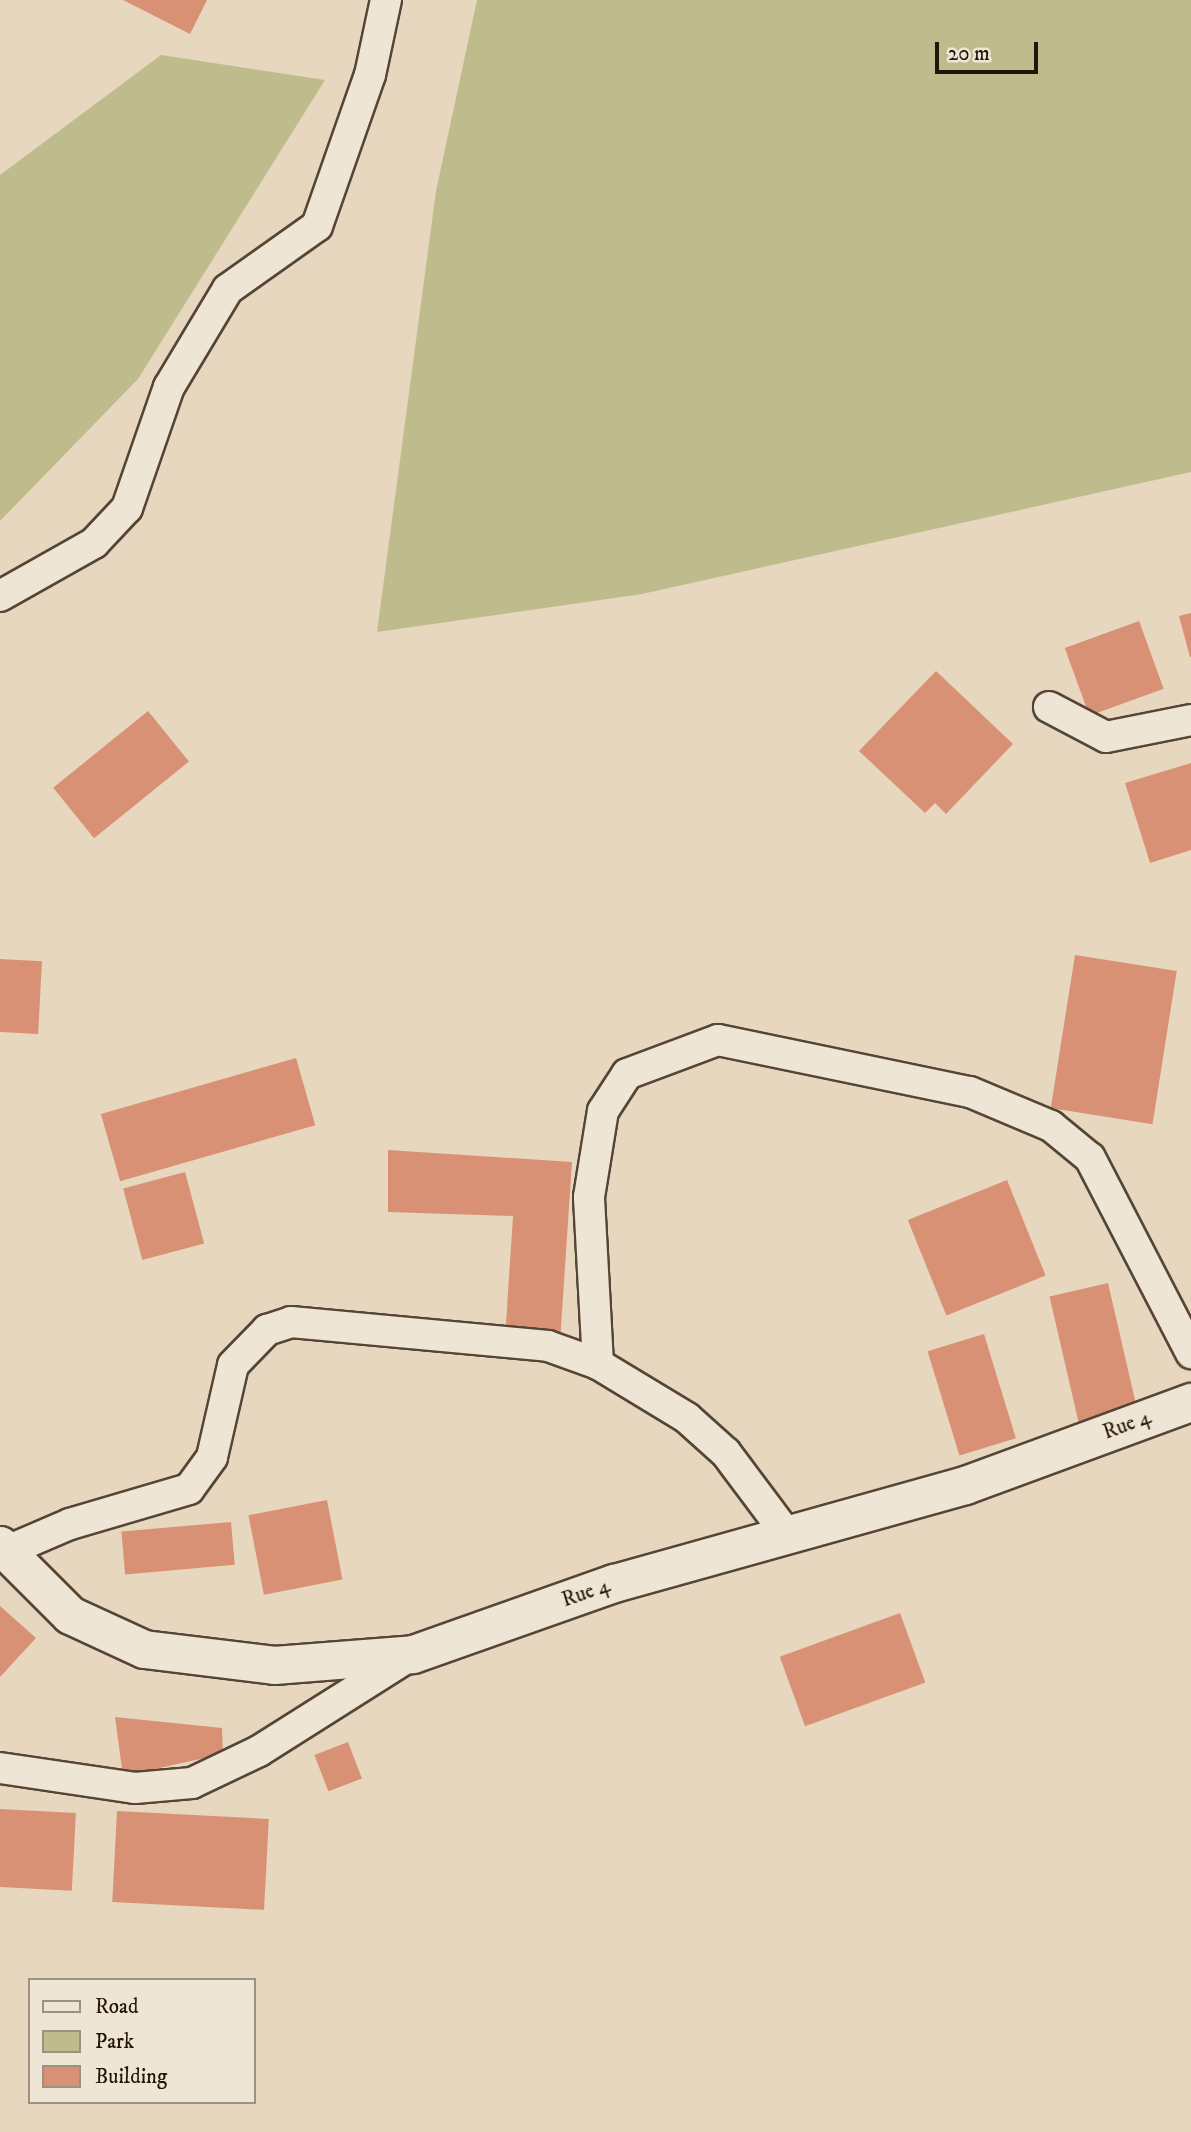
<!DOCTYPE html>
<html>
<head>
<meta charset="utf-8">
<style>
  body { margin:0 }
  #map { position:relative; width:1191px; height:2132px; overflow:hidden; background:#e7d7be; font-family:"IM FELL DW Pica",serif }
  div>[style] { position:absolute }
  .green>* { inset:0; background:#bebc8c }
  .building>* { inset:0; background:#d99175; transform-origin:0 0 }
  .roads { filter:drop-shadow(2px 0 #554536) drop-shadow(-2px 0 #554536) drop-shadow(0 2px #554536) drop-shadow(0 -2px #554536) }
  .minor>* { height:30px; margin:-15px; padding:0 15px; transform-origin:15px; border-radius:15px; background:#efe5d5 }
  .tertiary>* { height:37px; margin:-18.5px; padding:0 18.5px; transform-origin:18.5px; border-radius:18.5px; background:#efe5d5 }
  span { translate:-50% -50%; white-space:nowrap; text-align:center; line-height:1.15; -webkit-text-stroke:6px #efe5d5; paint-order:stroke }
  .street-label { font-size:21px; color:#241409 }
  .legend { position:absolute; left:28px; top:1978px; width:228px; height:126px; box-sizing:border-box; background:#efe5d5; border:2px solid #9e9183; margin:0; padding:9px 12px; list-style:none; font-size:21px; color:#241409 }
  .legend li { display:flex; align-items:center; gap:14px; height:35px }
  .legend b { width:35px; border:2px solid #9e9183 }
  .scale { position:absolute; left:935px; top:42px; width:103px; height:32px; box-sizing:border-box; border:4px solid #241409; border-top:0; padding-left:9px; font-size:21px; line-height:24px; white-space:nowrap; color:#241409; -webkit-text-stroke:5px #efe5d5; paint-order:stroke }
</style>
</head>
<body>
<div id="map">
  <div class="green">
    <i style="clip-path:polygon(477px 0,1191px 0,1191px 472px,642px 594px,377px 632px,436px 191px)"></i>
    <i style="clip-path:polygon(161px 55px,325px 80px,138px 379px,0 521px,0 175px)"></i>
  </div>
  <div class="building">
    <i style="clip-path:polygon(123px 0,207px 0,190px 34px)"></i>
    <i style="clip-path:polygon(1191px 613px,1191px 657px,1190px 657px,1179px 616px)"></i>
    <i style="left:1139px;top:621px;width:72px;height:79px;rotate:70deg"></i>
    <i style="clip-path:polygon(936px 671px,1013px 744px,946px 814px,935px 803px,925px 813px,859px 751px)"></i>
    <i style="left:148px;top:711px;width:65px;height:122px;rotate:51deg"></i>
    <i style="clip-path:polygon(1191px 763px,1191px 850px,1150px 863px,1125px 783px)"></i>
    <i style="left:1075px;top:955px;width:103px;height:155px;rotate:9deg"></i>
    <i style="left:0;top:959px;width:42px;height:73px;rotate:3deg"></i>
    <i style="left:296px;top:1058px;width:70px;height:203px;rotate:74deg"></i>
    <i style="clip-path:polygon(388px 1150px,572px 1162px,560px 1342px,505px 1339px,513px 1216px,388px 1212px)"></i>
    <i style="left:185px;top:1172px;width:74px;height:64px;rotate:75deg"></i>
    <i style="left:1007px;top:1180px;width:103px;height:107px;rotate:68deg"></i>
    <i style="left:1108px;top:1283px;width:130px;height:60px;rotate:77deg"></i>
    <i style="left:984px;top:1334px;width:109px;height:59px;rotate:73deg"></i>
    <i style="left:327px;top:1500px;width:81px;height:80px;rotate:79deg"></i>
    <i style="left:231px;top:1522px;width:43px;height:110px;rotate:85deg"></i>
    <i style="clip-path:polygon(0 1606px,36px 1638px,0 1677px)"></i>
    <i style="left:900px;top:1613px;width:74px;height:128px;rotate:70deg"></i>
    <i style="clip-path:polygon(115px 1717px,222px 1728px,223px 1754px,123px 1776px)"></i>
    <i style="left:348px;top:1742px;width:39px;height:36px;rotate:69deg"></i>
    <i style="left:0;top:1809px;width:76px;height:78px;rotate:3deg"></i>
    <i style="left:117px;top:1811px;width:152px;height:91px;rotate:3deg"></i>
  </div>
  <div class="roads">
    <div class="minor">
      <i style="left:0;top:596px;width:108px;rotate:-29.4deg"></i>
      <i style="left:94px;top:543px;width:48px;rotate:-46.7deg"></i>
      <i style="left:127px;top:508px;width:128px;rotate:-70.9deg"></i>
      <i style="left:169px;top:387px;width:114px;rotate:-59deg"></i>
      <i style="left:228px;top:289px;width:109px;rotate:-35.3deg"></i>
      <i style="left:317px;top:226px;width:160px;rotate:-70.7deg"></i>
      <i style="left:370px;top:75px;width:77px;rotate:-78deg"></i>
      <i style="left:1049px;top:707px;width:64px;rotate:27.8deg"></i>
      <i style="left:1106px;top:737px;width:87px;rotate:-11.3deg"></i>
      <i style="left:598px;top:1364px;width:167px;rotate:-93.1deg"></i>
      <i style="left:589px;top:1197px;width:87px;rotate:-80.8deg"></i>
      <i style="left:603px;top:1111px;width:44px;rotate:-57deg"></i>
      <i style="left:627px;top:1074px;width:97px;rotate:-20.5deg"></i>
      <i style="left:718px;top:1040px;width:257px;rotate:11.7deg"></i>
      <i style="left:970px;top:1092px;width:88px;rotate:22.8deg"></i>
      <i style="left:1051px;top:1126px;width:50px;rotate:39.4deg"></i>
      <i style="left:1090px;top:1158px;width:220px;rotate:62.6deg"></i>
      <i style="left:7px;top:1551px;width:69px;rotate:-23.2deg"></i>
      <i style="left:70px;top:1524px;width:124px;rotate:-16.4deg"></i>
      <i style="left:189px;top:1489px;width:39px;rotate:-54deg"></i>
      <i style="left:212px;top:1457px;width:94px;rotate:-77.1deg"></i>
      <i style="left:233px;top:1365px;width:49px;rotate:-45.8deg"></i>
      <i style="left:267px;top:1330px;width:25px;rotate:-18deg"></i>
      <i style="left:291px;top:1322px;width:258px;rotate:5.3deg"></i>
      <i style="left:548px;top:1346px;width:53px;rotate:19.8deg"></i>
      <i style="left:598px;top:1364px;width:104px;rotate:31.2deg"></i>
      <i style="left:687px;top:1418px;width:52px;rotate:41.9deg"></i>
      <i style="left:726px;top:1453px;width:104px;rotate:53.2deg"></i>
      <i style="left:0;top:1768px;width:136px;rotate:8.4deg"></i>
      <i style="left:135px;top:1788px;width:57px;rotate:-5deg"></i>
      <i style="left:192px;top:1783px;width:74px;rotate:-25.5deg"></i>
      <i style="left:259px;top:1751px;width:180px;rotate:-32.3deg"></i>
    </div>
    <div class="tertiary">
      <i style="left:0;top:1545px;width:99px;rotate:45deg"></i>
      <i style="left:70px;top:1615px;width:81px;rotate:24.7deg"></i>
      <i style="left:144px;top:1649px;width:131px;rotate:7deg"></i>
      <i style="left:274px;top:1665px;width:139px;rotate:-4.5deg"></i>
      <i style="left:413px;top:1654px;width:213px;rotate:-19.5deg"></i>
      <i style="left:614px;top:1583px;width:364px;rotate:-15.6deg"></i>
      <i style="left:965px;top:1485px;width:241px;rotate:-20.2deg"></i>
    </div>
  </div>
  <div class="street-label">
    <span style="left:1127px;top:1425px;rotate:-20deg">Rue 4</span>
    <span style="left:586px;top:1593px;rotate:-19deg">Rue 4</span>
  </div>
  <ul class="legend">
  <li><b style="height:9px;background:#efe5d5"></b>Road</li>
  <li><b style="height:19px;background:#bebc8c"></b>Park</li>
  <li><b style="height:19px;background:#d99175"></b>Building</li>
  </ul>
  <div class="scale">20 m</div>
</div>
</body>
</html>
